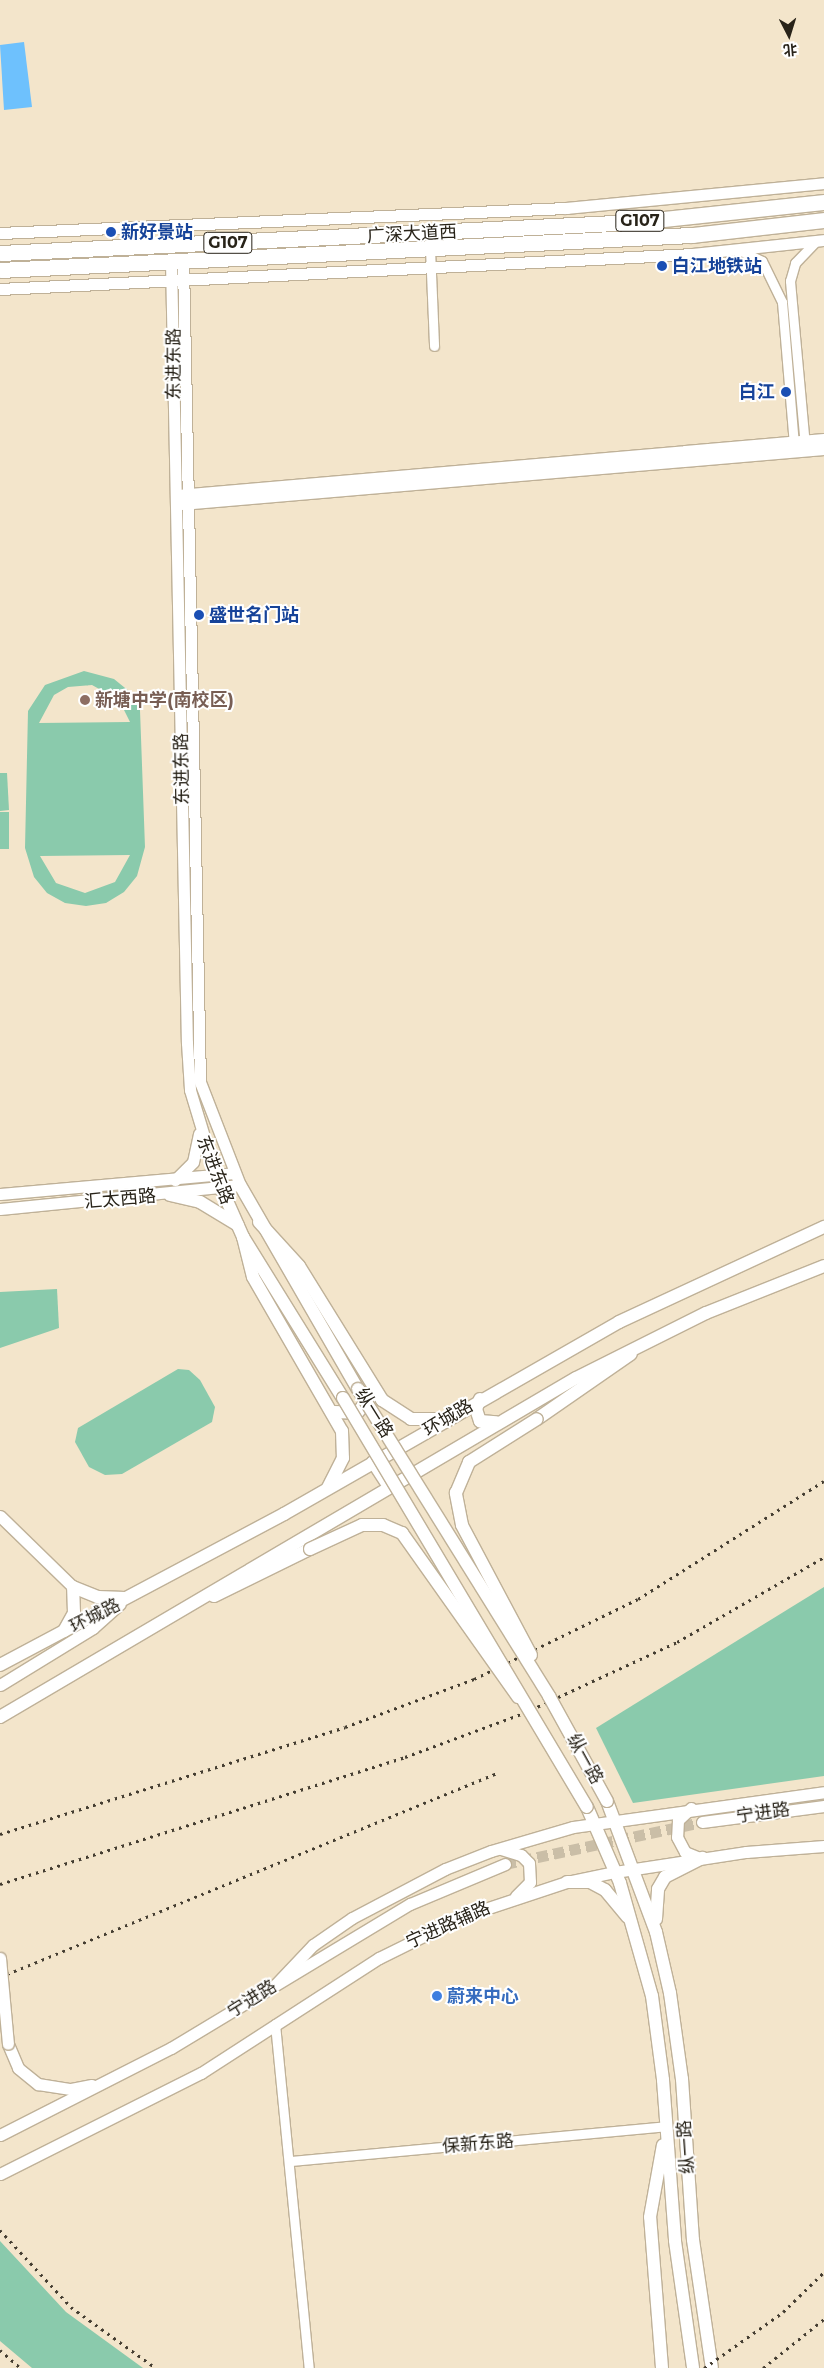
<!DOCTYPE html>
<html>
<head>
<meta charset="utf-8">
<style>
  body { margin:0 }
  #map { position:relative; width:824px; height:2368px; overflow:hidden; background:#f3e5cb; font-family:Montserrat,"Noto Sans SC",sans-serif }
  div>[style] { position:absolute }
  .green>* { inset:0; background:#8acaac; transform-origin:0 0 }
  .water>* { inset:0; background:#6ec1fd }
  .tertiary-tunnel>* { height:11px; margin-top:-5.5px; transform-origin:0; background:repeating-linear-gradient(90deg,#cabea7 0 11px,transparent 0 16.5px) }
  .roads { filter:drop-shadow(1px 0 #bfb198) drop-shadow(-1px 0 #bfb198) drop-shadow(0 1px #bfb198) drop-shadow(0 -1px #bfb198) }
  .minor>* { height:9px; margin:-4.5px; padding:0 4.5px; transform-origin:4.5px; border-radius:4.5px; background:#fff }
  .tertiary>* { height:11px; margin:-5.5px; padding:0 5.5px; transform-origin:5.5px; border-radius:5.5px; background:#fff }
  .secondary>* { height:12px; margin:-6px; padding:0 6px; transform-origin:6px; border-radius:6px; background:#fff }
  .trunk>* { height:15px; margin:-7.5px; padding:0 7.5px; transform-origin:7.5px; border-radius:7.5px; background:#fff }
  .rail>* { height:2.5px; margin-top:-1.25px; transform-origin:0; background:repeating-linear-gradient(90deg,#443d31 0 2.5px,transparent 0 7.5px) }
  .bridges { filter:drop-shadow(1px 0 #bfb198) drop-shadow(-1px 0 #bfb198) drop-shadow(0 1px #bfb198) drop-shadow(0 -1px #bfb198) }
  .tertiary-bridge>* { height:11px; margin:-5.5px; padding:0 5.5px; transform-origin:5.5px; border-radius:5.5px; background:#fff }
  .secondary-bridge>* { height:12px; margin:-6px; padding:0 6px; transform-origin:6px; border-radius:6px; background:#fff }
  .dots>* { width:14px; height:14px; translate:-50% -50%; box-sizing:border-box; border:2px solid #fff; border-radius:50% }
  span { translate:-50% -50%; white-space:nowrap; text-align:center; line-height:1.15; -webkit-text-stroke:4px #fff; paint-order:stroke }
  .shield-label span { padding:1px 4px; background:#fff; border:1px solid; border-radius:4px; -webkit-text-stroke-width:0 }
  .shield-label { font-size:16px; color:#282319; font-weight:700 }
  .transit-label { font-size:18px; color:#164399; font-weight:700 }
  .left { translate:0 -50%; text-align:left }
  .right { translate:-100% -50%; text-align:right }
  .street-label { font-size:18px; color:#282319 }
  .education-label { font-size:18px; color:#785e54; font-weight:700 }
  .shop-label { font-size:18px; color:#366cbe; font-weight:700 }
  .north { position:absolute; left:764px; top:10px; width:50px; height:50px; -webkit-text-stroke:4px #fff; paint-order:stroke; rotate:175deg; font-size:14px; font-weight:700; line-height:20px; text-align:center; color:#282319 }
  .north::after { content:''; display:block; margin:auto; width:18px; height:22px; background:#282319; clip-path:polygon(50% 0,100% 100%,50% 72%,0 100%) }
</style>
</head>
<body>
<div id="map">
  <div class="green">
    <i style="clip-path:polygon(evenodd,84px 671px,114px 679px,130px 692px,140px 710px,145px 847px,137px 876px,124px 892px,106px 903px,86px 906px,65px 903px,47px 893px,34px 877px,25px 848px,28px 711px,45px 685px,84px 671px,92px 685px,119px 700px,130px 722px,39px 723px,54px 695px,68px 687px,92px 685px,84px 671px,130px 855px,115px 882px,85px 893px,56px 883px,40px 856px,130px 855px)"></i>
    <i style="clip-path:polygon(0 773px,7px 773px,9px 810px,0 811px)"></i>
    <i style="left:0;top:812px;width:9px;height:37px"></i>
    <i style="clip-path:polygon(57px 1289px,59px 1328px,0 1348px,0 1292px)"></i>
    <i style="clip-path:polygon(178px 1369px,189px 1370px,200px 1380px,215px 1407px,212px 1422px,122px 1474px,105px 1475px,89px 1467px,75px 1442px,78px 1428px)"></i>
    <i style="clip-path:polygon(824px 1587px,824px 1776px,633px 1803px,596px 1728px)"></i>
    <i style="clip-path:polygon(0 2241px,66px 2312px,143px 2368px,32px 2368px,0 2341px)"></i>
  </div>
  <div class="water">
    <i style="clip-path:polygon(24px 42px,32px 107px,4px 110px,0 45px)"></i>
  </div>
  <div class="tertiary-tunnel">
    <i style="left:505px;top:1864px;width:201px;rotate:-12deg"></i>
  </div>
  <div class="roads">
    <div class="minor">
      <i style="left:430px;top:249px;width:97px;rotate:87.6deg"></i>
      <i style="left:741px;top:251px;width:23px;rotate:25deg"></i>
      <i style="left:762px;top:261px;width:46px;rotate:64deg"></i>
      <i style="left:782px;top:302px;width:144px;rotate:85.2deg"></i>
      <i style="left:805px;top:446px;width:166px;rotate:-95.2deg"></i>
      <i style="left:790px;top:281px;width:19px;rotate:-74deg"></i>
      <i style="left:795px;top:263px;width:30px;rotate:-46deg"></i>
      <i style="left:275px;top:2024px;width:346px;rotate:84.4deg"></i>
      <i style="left:290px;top:2161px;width:378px;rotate:-5.3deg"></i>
    </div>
    <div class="tertiary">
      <i style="left:0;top:233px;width:567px;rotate:-2.53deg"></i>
      <i style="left:566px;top:208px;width:259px;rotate:-5.5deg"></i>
      <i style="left:171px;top:262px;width:781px;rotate:88.83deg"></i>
      <i style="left:187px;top:1043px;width:47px;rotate:86.3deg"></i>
      <i style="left:190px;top:1090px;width:90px;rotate:73.2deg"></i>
      <i style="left:0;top:289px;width:694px;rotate:-2.89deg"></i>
      <i style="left:693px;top:254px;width:132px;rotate:-6.1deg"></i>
      <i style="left:178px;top:495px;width:648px;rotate:-4.95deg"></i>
      <i style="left:181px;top:504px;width:645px;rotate:-4.89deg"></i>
      <i style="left:175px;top:1180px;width:25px;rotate:-45deg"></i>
      <i style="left:193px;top:1162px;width:29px;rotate:-78deg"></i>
      <i style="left:0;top:1194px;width:235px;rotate:-5.1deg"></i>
      <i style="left:0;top:1209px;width:241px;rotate:-5.7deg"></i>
      <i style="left:240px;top:1185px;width:110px;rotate:-111.2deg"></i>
      <i style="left:200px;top:1082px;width:821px;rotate:-91.19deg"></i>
      <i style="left:0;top:1516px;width:102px;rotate:44.2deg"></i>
      <i style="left:0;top:1685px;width:109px;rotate:-31.5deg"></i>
      <i style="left:93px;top:1628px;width:36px;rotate:-42deg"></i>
      <i style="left:691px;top:1808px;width:18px;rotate:137deg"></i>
      <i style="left:678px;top:1820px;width:17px;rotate:93deg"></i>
      <i style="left:677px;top:1837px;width:17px;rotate:62deg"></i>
      <i style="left:685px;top:1852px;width:16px;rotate:22deg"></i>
      <i style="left:702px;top:1822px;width:123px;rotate:-7.5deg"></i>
      <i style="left:501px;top:1849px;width:21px;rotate:17deg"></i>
      <i style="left:521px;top:1855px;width:11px;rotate:45deg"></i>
      <i style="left:529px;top:1863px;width:19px;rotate:87deg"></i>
      <i style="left:530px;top:1882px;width:20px;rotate:135deg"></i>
      <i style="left:276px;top:1984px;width:54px;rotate:-46.5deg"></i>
      <i style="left:313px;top:1945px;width:47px;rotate:-34.7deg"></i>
      <i style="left:352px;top:1918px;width:105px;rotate:-27.8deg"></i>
      <i style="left:445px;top:1869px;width:49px;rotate:-21.4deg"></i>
      <i style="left:491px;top:1851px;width:85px;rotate:-16.3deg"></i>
      <i style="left:573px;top:1827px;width:253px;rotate:-7.9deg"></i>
      <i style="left:8px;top:2044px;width:26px;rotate:67deg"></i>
      <i style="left:18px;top:2068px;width:26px;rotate:39deg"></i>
      <i style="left:38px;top:2084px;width:33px;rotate:9deg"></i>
      <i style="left:71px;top:2089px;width:21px;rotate:-11deg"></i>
      <i style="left:0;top:2135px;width:192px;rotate:-27deg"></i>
      <i style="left:171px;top:2048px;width:279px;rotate:-31.1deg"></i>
      <i style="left:410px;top:1904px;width:103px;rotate:-22.8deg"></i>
      <i style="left:0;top:2174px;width:225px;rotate:-26.7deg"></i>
      <i style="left:201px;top:2073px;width:212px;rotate:-32.9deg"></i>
      <i style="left:379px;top:1958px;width:95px;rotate:-26.3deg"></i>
      <i style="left:464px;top:1916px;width:108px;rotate:-18.3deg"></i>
      <i style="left:567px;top:1882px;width:49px;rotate:-11.8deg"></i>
      <i style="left:615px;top:1872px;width:133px;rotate:-8.7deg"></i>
      <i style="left:746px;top:1852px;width:78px;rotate:-4.4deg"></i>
    </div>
    <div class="secondary">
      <i style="left:216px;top:1176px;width:67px;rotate:66.1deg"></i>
      <i style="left:243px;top:1237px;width:190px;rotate:58.2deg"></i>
      <i style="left:240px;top:1185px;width:236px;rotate:60deg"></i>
      <i style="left:170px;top:1195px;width:31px;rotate:13deg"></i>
      <i style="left:200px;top:1202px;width:44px;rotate:31.2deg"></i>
      <i style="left:259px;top:1222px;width:59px;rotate:47.7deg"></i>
      <i style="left:299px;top:1266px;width:158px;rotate:58.2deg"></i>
      <i style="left:382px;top:1400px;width:35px;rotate:33deg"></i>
      <i style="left:411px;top:1419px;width:32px"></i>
      <i style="left:243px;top:1237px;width:41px;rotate:76deg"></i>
      <i style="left:253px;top:1277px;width:178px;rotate:60deg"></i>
      <i style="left:342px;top:1431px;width:27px;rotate:88deg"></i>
      <i style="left:343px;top:1458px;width:33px;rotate:117deg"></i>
      <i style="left:480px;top:1399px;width:11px;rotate:112deg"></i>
      <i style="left:476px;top:1409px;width:13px;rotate:72deg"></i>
      <i style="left:480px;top:1421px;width:16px;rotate:4deg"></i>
      <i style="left:334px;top:1412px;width:23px;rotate:2deg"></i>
      <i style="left:357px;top:1413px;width:23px;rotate:-49deg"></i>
      <i style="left:537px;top:1419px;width:114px;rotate:-34.7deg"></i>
      <i style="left:373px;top:1462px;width:27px;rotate:57deg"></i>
      <i style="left:73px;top:1587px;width:27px;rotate:22deg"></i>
      <i style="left:98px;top:1597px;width:27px;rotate:2deg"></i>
      <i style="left:214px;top:1596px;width:107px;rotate:-26.1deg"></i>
      <i style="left:64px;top:1631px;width:21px;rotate:-61deg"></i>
      <i style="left:74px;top:1613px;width:26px;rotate:-92deg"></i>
      <i style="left:0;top:1665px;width:322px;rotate:-28deg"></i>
      <i style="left:284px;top:1514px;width:386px;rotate:-29.8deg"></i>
      <i style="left:619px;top:1322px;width:226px;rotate:-24.9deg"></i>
      <i style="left:0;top:1717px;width:668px;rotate:-30.48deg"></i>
      <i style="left:576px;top:1378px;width:145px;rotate:-26.6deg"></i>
      <i style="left:706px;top:1313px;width:127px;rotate:-21.7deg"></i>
      <i style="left:607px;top:1801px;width:140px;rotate:69.5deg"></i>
      <i style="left:656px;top:1932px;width:63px;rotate:77.1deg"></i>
      <i style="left:670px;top:1993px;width:87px;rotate:82.1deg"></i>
      <i style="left:682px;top:2079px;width:161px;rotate:86.1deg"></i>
      <i style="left:693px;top:2240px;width:129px;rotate:81.6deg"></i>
      <i style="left:587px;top:1807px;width:83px;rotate:66.5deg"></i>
      <i style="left:620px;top:1883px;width:117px;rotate:74.2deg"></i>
      <i style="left:652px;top:1996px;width:85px;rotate:82.5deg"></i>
      <i style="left:663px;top:2080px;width:161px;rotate:85.7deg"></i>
      <i style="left:675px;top:2241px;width:128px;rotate:81.9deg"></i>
      <i style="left:567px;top:1882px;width:23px"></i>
      <i style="left:590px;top:1882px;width:17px;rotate:28deg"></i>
      <i style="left:605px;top:1890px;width:35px;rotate:50deg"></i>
      <i style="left:656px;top:1919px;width:30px;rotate:-86deg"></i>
      <i style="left:658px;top:1889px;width:14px;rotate:-60deg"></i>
      <i style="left:665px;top:1877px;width:42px;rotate:-27.2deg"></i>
      <i style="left:662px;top:2368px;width:151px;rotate:-94.5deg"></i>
      <i style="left:650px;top:2217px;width:73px;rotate:-79.8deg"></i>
    </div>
    <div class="trunk">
      <i style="left:0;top:253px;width:637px;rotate:-2.79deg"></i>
      <i style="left:636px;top:222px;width:189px;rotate:-6.1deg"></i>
      <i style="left:0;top:270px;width:693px;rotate:-2.9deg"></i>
      <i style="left:692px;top:235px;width:133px;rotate:-6.5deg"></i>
    </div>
  </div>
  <div class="rail">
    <i style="left:0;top:1834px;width:361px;rotate:-17.2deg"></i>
    <i style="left:345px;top:1727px;width:138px;rotate:-20.4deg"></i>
    <i style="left:474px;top:1679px;width:182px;rotate:-26deg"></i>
    <i style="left:638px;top:1599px;width:220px;rotate:-32.4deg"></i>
    <i style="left:0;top:1884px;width:424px;rotate:-17.4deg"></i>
    <i style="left:405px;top:1757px;width:127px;rotate:-20.3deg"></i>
    <i style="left:524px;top:1713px;width:169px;rotate:-24.9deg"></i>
    <i style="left:677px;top:1642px;width:170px;rotate:-30deg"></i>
    <i style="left:0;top:1977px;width:537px;rotate:-22.32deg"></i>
    <i style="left:0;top:2230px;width:105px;rotate:47.3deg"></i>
    <i style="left:71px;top:2307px;width:105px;rotate:35.7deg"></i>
    <i style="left:0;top:2350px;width:28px;rotate:41deg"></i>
    <i style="left:704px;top:2368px;width:97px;rotate:-35.3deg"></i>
    <i style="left:783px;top:2312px;width:57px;rotate:-44.3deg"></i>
    <i style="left:763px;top:2368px;width:78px;rotate:-38.8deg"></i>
  </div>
  <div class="bridges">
    <div class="tertiary-bridge">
      <i style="left:0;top:1958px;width:86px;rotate:84.7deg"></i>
    </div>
    <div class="secondary-bridge">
      <i style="left:358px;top:1389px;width:362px;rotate:58.1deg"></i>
      <i style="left:549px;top:1696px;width:120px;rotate:61.1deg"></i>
      <i style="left:343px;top:1398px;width:476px;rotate:59.2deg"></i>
      <i style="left:310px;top:1549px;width:57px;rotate:-24.8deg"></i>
      <i style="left:362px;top:1525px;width:21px"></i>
      <i style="left:383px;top:1525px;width:21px;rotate:23deg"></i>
      <i style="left:402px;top:1533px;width:201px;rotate:54.7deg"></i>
      <i style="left:531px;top:1655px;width:147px;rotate:-118deg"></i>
      <i style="left:462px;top:1525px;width:33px;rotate:-101deg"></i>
      <i style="left:456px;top:1493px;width:34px;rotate:-67deg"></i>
      <i style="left:469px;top:1462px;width:80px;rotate:-32.3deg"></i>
    </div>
  </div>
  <div class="dots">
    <i style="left:111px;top:232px;background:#1a4fb4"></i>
    <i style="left:662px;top:266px;background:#1a4fb4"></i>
    <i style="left:786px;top:392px;background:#1a4fb4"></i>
    <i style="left:199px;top:615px;background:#1a4fb4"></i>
    <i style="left:85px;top:700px;background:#8d6e63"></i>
    <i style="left:437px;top:1996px;background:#3f7fe0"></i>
  </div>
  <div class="shield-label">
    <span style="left:640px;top:221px">G107</span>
    <span style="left:228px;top:243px">G107</span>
  </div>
  <div class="transit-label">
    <span class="left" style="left:121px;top:232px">新好景站</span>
    <span class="left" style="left:672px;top:266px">白江地铁站</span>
    <span class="right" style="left:775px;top:392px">白江</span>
    <span class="left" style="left:209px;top:615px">盛世名门站</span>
  </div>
  <div class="street-label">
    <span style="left:412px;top:234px;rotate:-3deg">广深大道西</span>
    <span style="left:174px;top:364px;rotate:-90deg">东进东路</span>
    <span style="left:182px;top:769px;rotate:-91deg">东进东路</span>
    <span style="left:215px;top:1170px;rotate:69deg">东进东路</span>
    <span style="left:120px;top:1199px;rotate:-5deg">汇太西路</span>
    <span style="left:374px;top:1413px;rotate:58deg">纵一路</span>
    <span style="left:448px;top:1418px;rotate:-31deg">环城路</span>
    <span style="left:95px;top:1616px;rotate:-27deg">环城路</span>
    <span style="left:585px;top:1759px;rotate:61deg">纵一路</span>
    <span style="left:763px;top:1813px;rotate:-8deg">宁进路</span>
    <span style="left:448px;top:1925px;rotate:-24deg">宁进路辅路</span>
    <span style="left:252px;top:1999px;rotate:-32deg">宁进路</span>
    <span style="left:478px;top:2144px;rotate:-5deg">保新东路</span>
    <span style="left:686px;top:2147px;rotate:-94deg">纵一路</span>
  </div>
  <div class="education-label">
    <span class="left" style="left:95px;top:700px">新塘中学(南校区)</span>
  </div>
  <div class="shop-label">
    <span class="left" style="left:447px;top:1996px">蔚来中心</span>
  </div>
  <div class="north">北</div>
</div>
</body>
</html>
